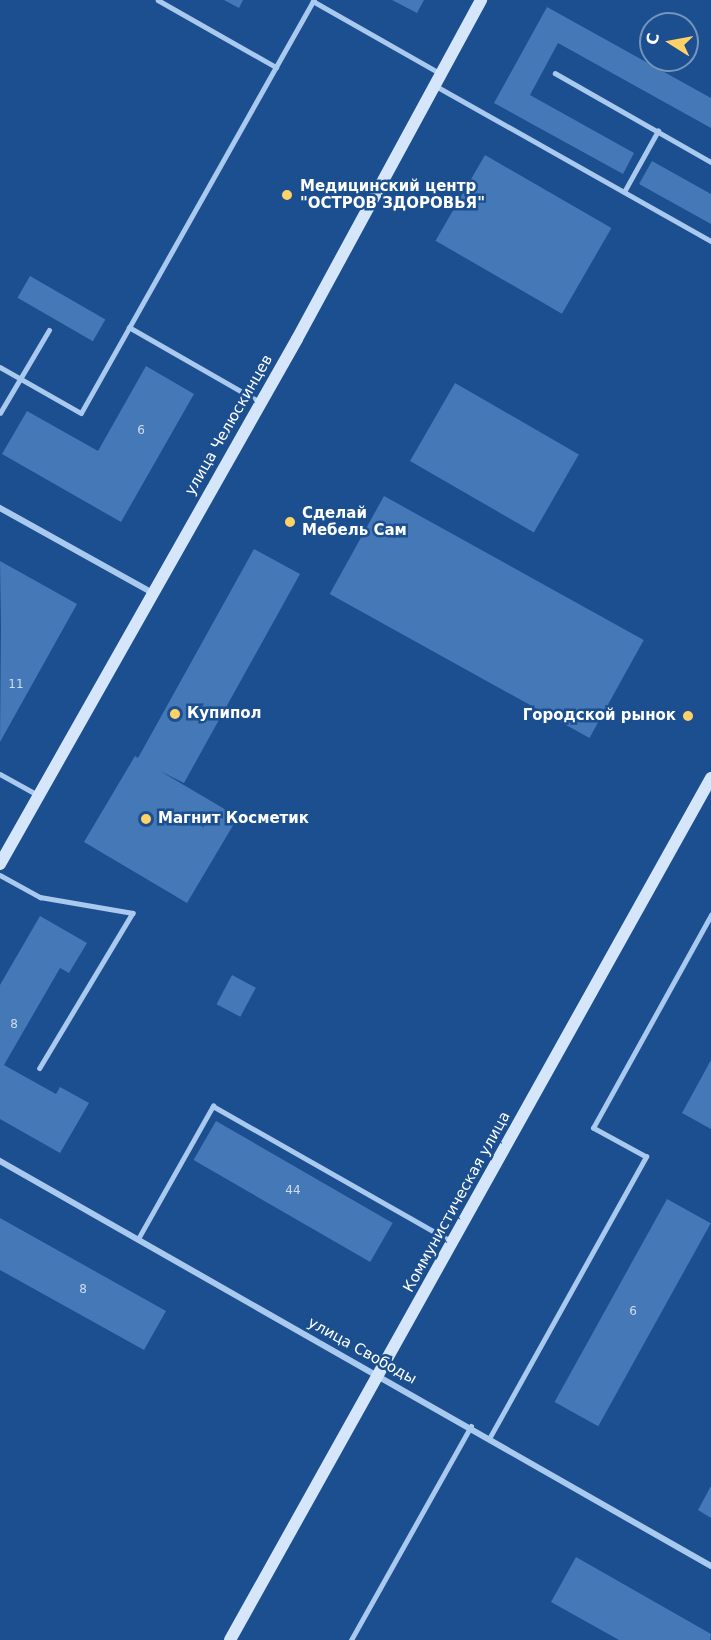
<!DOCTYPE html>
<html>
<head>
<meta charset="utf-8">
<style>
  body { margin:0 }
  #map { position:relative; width:711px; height:1640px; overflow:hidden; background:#1b4f8f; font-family:"DejaVu Sans",sans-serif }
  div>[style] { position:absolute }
  .building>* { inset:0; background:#4478b7; transform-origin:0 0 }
  .lane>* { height:4.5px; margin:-2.25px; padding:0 2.25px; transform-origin:2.25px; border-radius:2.25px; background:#a9c9ee }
  .street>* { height:6px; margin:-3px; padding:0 3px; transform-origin:3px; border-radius:3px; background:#a9c9ee }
  .secondary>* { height:12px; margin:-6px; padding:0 6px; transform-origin:6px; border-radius:6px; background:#d6e6fa }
  .dots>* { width:16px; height:16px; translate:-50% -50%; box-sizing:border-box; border:3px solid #1b4f8f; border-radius:50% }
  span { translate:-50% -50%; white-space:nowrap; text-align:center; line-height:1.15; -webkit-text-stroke:5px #1b4f8f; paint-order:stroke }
  .number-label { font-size:12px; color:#d0dded }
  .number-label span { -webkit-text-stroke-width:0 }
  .poi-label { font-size:15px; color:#fff; font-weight:700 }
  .left { translate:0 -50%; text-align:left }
  .right { translate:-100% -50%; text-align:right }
  .street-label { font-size:15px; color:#fff }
  .north { position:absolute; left:639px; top:12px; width:60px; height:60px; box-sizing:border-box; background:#1b4f8f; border:2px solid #7695bc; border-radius:50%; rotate:281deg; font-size:16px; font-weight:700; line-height:24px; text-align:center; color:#fff }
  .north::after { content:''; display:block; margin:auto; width:21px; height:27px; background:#ffd166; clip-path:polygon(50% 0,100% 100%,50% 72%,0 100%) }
</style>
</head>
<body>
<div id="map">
  <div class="building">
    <i style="clip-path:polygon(224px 0,243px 0,239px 8px)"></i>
    <i style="clip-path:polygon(392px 0,424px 0,417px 13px)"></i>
    <i style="clip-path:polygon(547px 7px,711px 98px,711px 128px,558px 43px,530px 95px,634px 153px,623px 174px,494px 103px)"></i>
    <i style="left:485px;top:155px;width:146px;height:99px;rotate:30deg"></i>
    <i style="clip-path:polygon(652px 161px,711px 194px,711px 224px,639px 184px)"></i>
    <i style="left:30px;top:276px;width:87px;height:25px;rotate:30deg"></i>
    <i style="clip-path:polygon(146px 366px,194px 394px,121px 522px,2px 454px,27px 411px,98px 451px)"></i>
    <i style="left:455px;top:383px;width:143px;height:90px;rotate:30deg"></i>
    <i style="left:384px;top:496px;width:297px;height:112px;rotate:29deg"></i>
    <i style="clip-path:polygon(254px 549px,300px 574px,184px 783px,160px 771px,238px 817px,187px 903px,84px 842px,135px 756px,138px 758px)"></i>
    <i style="clip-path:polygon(0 561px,77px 604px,0 742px,1px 626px)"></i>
    <i style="clip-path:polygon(40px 916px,87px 943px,69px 973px,60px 968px,4px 1065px,56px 1094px,60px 1087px,89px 1103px,60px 1153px,0 1119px,0 985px)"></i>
    <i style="left:232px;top:975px;width:27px;height:33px;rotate:28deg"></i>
    <i style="clip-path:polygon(711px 1060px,711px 1129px,682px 1113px)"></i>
    <i style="left:216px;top:1121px;width:204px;height:45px;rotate:30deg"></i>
    <i style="left:667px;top:1199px;width:50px;height:232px;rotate:29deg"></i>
    <i style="clip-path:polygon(0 1218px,166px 1311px,144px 1350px,0 1270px)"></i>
    <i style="clip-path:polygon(711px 1486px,711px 1518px,698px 1510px)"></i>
    <i style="clip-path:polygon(576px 1557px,711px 1634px,710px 1640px,619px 1640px,551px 1602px)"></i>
  </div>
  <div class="lane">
    <i style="left:158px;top:0;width:136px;rotate:29.6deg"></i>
    <i style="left:313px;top:1px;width:146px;rotate:29.6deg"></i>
    <i style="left:555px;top:73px;width:180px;rotate:29.7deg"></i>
    <i style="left:436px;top:86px;width:316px;rotate:29.4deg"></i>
    <i style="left:624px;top:192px;width:70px;rotate:-60.9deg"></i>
    <i style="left:129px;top:327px;width:149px;rotate:29.8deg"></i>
    <i style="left:0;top:367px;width:93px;rotate:29.6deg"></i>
    <i style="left:81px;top:413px;width:474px;rotate:-60.6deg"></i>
    <i style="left:0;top:413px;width:96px;rotate:-59.4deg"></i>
    <i style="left:0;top:774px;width:43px;rotate:28.9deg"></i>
    <i style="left:0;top:875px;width:46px;rotate:28.8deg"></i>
    <i style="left:40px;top:897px;width:94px;rotate:9.8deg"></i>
    <i style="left:133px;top:913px;width:181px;rotate:121deg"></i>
    <i style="left:138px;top:1239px;width:153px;rotate:-60.6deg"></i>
    <i style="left:213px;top:1106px;width:275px;rotate:29.6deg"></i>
    <i style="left:490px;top:1437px;width:321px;rotate:-60.9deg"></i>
    <i style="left:646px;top:1157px;width:60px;rotate:-151.3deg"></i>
    <i style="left:593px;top:1128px;width:244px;rotate:-61deg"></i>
    <i style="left:351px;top:1640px;width:245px;rotate:-60.7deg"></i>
  </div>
  <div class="street">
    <i style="left:0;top:508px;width:173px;rotate:29.1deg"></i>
    <i style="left:0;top:1161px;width:818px;rotate:29.67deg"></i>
  </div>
  <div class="secondary">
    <i style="left:0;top:864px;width:603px;rotate:-60.5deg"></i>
    <i style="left:297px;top:339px;width:386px;rotate:-61.5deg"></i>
    <i style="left:230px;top:1640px;width:987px;rotate:-60.84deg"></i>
  </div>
  <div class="dots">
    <i style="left:287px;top:195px;background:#ffd166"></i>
    <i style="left:290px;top:522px;background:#ffd166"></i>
    <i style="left:175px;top:714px;background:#ffd166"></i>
    <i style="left:688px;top:716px;background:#ffd166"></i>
    <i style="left:146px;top:819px;background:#ffd166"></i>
  </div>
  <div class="number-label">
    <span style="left:141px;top:431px">6</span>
    <span style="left:16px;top:685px">11</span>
    <span style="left:14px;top:1025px">8</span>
    <span style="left:293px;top:1191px">44</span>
    <span style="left:83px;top:1290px">8</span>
    <span style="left:633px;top:1312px">6</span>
  </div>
  <div class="poi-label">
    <span class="left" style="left:300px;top:195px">Медицинский центр<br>"ОСТРОВ ЗДОРОВЬЯ"</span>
    <span class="left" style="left:302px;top:522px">Сделай<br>Мебель Сам</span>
    <span class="left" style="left:187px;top:714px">Купипол</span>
    <span class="right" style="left:676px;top:716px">Городской рынок</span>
    <span class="left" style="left:158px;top:819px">Магнит Косметик</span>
  </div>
  <div class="street-label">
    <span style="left:229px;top:425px;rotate:-60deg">улица Челюскинцев</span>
    <span style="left:457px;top:1202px;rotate:-61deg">Коммунистическая улица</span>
    <span style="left:362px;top:1351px;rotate:29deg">улица Свободы</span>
  </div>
  <div class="north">С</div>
</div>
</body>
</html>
